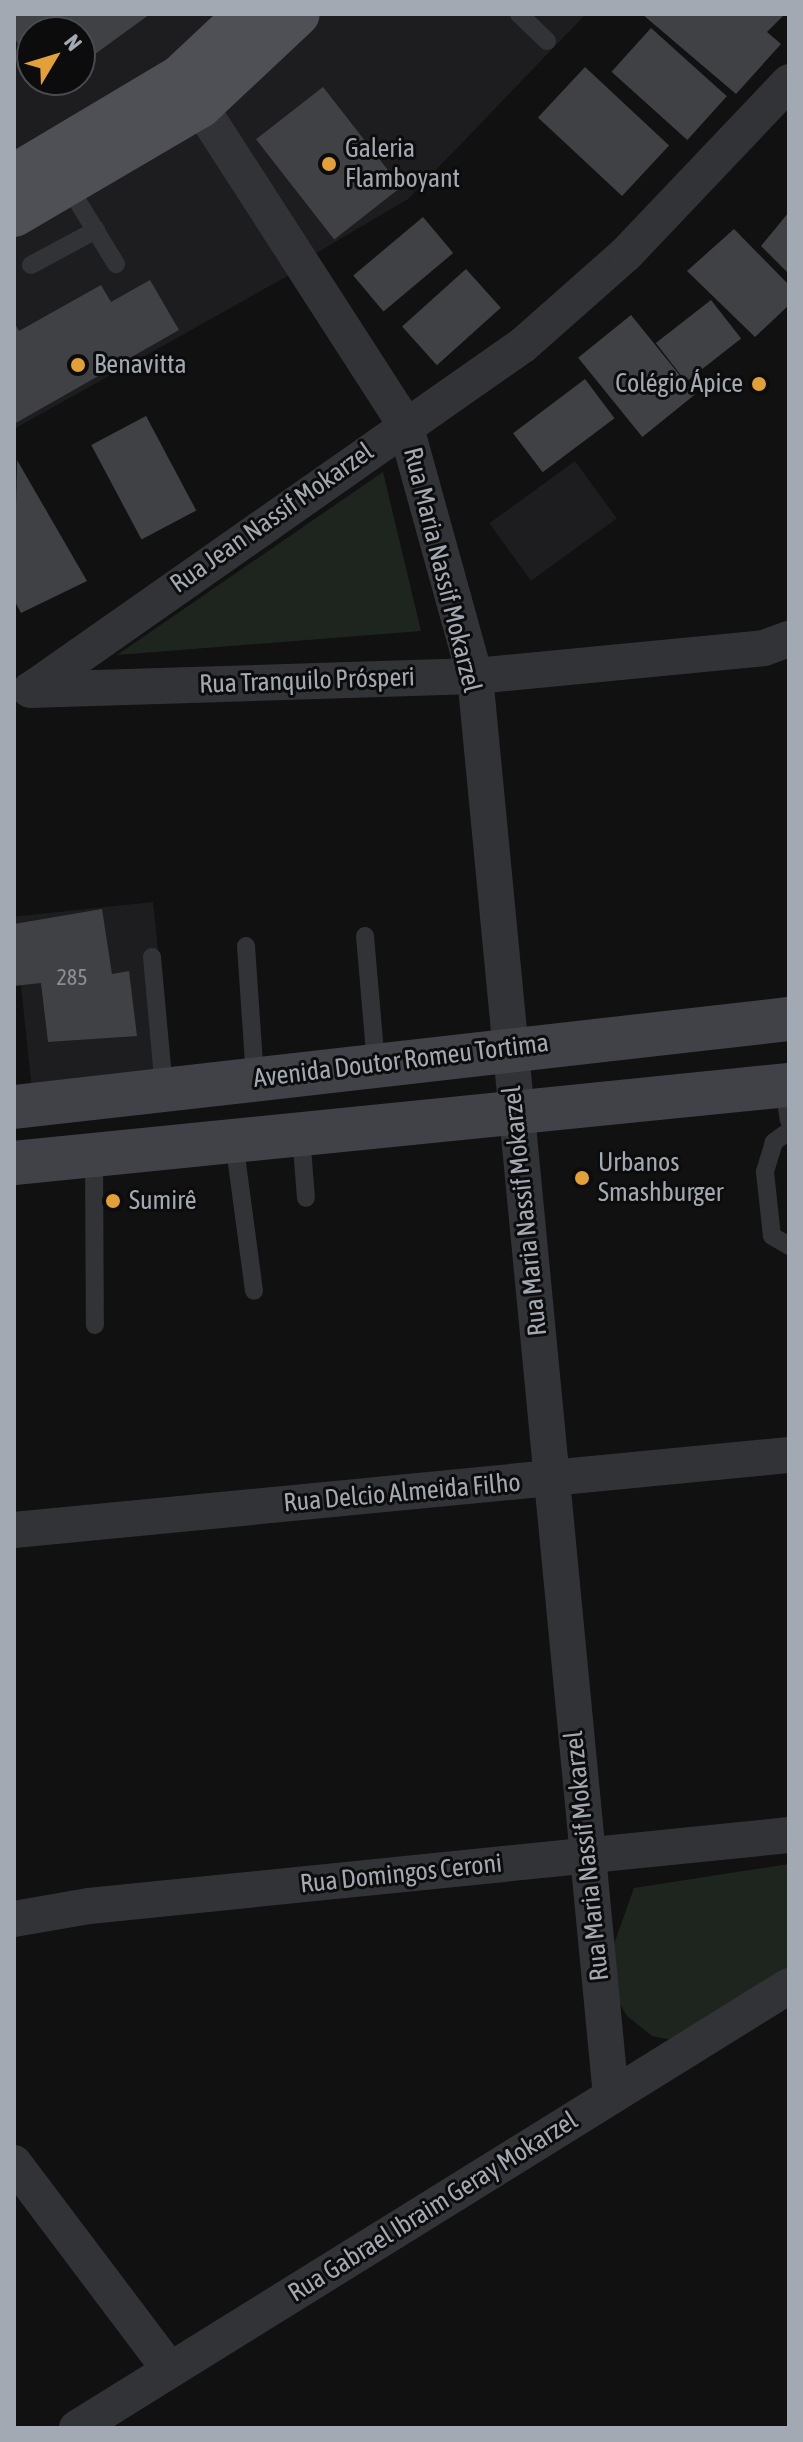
<!DOCTYPE html>
<html>
<head>
<meta charset="utf-8">
<style>
  body { margin:0 }
  #map { position:relative; width:803px; height:2442px; overflow:hidden; background:#111112; font-family:"Asap Condensed",sans-serif }
  div>[style] { position:absolute }
  .built>* { inset:0; background:#1d1d1f; transform-origin:0 0 }
  .green>* { inset:0; background:#1e251e }
  .building>* { inset:0; background:#404145; transform-origin:0 0 }
  .lane>* { height:18px; margin:-9px; padding:0 9px; transform-origin:9px; border-radius:9px; background:#323337 }
  .street>* { height:36px; margin:-18px; padding:0 18px; transform-origin:18px; border-radius:18px; background:#323337 }
  .secondary>* { height:44px; margin:-22px; padding:0 22px; transform-origin:22px; border-radius:22px; background:#414247 }
  .primary>* { height:44px; margin:-22px; padding:0 22px; transform-origin:22px; border-radius:22px; background:#4f5056 }
  .dots>* { width:22px; height:22px; translate:-50% -50%; box-sizing:border-box; border:4px solid #0c0c0d; border-radius:50% }
  span { translate:-50% -50%; white-space:nowrap; text-align:center; line-height:1.15; -webkit-text-stroke:6px #0c0c0d; paint-order:stroke }
  .number-label { font-size:22px; color:#8a8f97 }
  .number-label span { -webkit-text-stroke-width:0 }
  .poi-label { font-size:26px; color:#a3a9b2 }
  .left { translate:0 -50%; text-align:left }
  .right { translate:-100% -50%; text-align:right }
  .street-label { font-size:26px; color:#a3a9b2 }
  .frame { position:absolute; inset:0; border:16px solid #a3a9b2; pointer-events:none }
  .north { position:absolute; left:16px; top:16px; width:80px; height:80px; box-sizing:border-box; background:#0c0c0d; border:2px solid #484b4f; border-radius:50%; rotate:52deg; font-size:22px; font-weight:700; line-height:32px; text-align:center; color:#a3a9b2 }
  .north::after { content:''; display:block; margin:auto; width:28px; height:36px; background:#e1a03a; clip-path:polygon(50% 0,100% 100%,50% 72%,0 100%) }
</style>
</head>
<body>
<div id="map">
  <div class="built">
    <i style="clip-path:polygon(evenodd,14px 14px,227px 14px,170px 69px,14px 156px,14px 14px,32px 32px,80px 32px,80px 80px,32px 80px,32px 32px)"></i>
    <i style="clip-path:polygon(309px 14px,586px 14px,408px 199px,313px 255px,218px 109px)"></i>
    <i style="clip-path:polygon(197px 120px,293px 273px,14px 429px,14px 227px)"></i>
    <i style="left:575px;top:461px;width:71px;height:106px;rotate:54deg"></i>
    <i style="left:153px;top:902px;width:171px;height:140px;rotate:84deg"></i>
  </div>
  <div class="green">
    <i style="clip-path:polygon(383px 472px,421px 631px,117px 655px)"></i>
    <i style="clip-path:polygon(789px 1864px,789px 1971px,677px 2041px,652px 2036px,627px 2016px,615px 1995px,614px 1944px,634px 1888px)"></i>
  </div>
  <div class="building">
    <i style="clip-path:polygon(14px 14px,150px 14px,80px 65px,80px 32px,32px 32px,32px 63px,14px 38px)"></i>
    <i style="clip-path:polygon(642px 14px,785px 14px,767px 32px,781px 44px,736px 94px)"></i>
    <i style="left:651px;top:28px;width:102px;height:59px;rotate:42deg"></i>
    <i style="left:585px;top:67px;width:115px;height:69px;rotate:43deg"></i>
    <i style="left:323px;top:87px;width:127px;height:85px;rotate:52deg"></i>
    <i style="clip-path:polygon(789px 212px,789px 274px,761px 246px)"></i>
    <i style="left:423px;top:217px;width:47px;height:91px;rotate:50deg"></i>
    <i style="clip-path:polygon(734px 229px,789px 285px,789px 305px,755px 337px,687px 271px)"></i>
    <i style="left:466px;top:269px;width:52px;height:86px;rotate:48deg"></i>
    <i style="clip-path:polygon(150px 280px,179px 330px,14px 424px,14px 322px,19px 331px,101px 285px,111px 302px)"></i>
    <i style="left:711px;top:300px;width:49px;height:70px;rotate:52deg"></i>
    <i style="left:631px;top:315px;width:102px;height:68px;rotate:51deg"></i>
    <i style="left:585px;top:379px;width:49px;height:90px;rotate:53deg"></i>
    <i style="left:146px;top:416px;width:107px;height:62px;rotate:62deg"></i>
    <i style="clip-path:polygon(17px 460px,87px 581px,21px 613px,14px 600px)"></i>
    <i style="clip-path:polygon(102px 909px,112px 974px,129px 971px,137px 1036px,48px 1042px,41px 983px,14px 986px,14px 924px)"></i>
  </div>
  <div class="lane">
    <i style="left:519px;top:14px;width:39px;rotate:44deg"></i>
    <i style="left:67px;top:184px;width:94px;rotate:58.5deg"></i>
    <i style="left:31px;top:265px;width:74px;rotate:-28.3deg"></i>
    <i style="left:365px;top:936px;width:128px;rotate:85.1deg"></i>
    <i style="left:246px;top:946px;width:133px;rotate:86.1deg"></i>
    <i style="left:152px;top:957px;width:133px;rotate:84.8deg"></i>
    <i style="left:784px;top:1086px;width:34px;rotate:82deg"></i>
    <i style="left:789px;top:1131px;width:19px;rotate:144deg"></i>
    <i style="left:774px;top:1142px;width:31px;rotate:107deg"></i>
    <i style="left:765px;top:1172px;width:64px;rotate:83.8deg"></i>
    <i style="left:772px;top:1236px;width:20px;rotate:30deg"></i>
    <i style="left:301px;top:1135px;width:63px;rotate:85.5deg"></i>
    <i style="left:234px;top:1141px;width:151px;rotate:82.4deg"></i>
    <i style="left:94px;top:1156px;width:169px;rotate:89.7deg"></i>
  </div>
  <div class="street">
    <i style="left:200px;top:106px;width:378px;rotate:57.2deg"></i>
    <i style="left:405px;top:424px;width:262px;rotate:74.5deg"></i>
    <i style="left:475px;top:676px;width:1427px;rotate:84.53deg"></i>
    <i style="left:32px;top:689px;width:600px;rotate:-35.02deg"></i>
    <i style="left:523px;top:345px;width:137px;rotate:-41.5deg"></i>
    <i style="left:626px;top:254px;width:237px;rotate:-46.5deg"></i>
    <i style="left:30px;top:690px;width:445px;rotate:-1.8deg"></i>
    <i style="left:475px;top:676px;width:290px;rotate:-5.5deg"></i>
    <i style="left:764px;top:648px;width:27px;rotate:-20deg"></i>
    <i style="left:14px;top:1530px;width:779px;rotate:-5.53deg"></i>
    <i style="left:14px;top:1919px;width:76px;rotate:-9.8deg"></i>
    <i style="left:89px;top:1906px;width:704px;rotate:-5.79deg"></i>
    <i style="left:14px;top:2163px;width:259px;rotate:53deg"></i>
    <i style="left:77px;top:2428px;width:838px;rotate:-31.83deg"></i>
  </div>
  <div class="secondary">
    <i style="left:14px;top:1107px;width:780px;rotate:-6.48deg"></i>
    <i style="left:14px;top:1163px;width:779px;rotate:-5.75deg"></i>
  </div>
  <div class="primary">
    <i style="left:14px;top:176px;width:193px;rotate:-30.8deg"></i>
    <i style="left:180px;top:77px;width:92px;rotate:-43.2deg"></i>
    <i style="left:14px;top:215px;width:216px;rotate:-30.4deg"></i>
    <i style="left:200px;top:106px;width:134px;rotate:-43.2deg"></i>
  </div>
  <div class="dots">
    <i style="left:329px;top:164px;background:#e1a03a"></i>
    <i style="left:78px;top:365px;background:#e1a03a"></i>
    <i style="left:759px;top:384px;background:#e1a03a"></i>
    <i style="left:582px;top:1178px;background:#e1a03a"></i>
    <i style="left:113px;top:1201px;background:#e1a03a"></i>
  </div>
  <div class="number-label">
    <span style="left:72px;top:978px">285</span>
  </div>
  <div class="poi-label">
    <span class="left" style="left:345px;top:164px">Galeria<br>Flamboyant</span>
    <span class="left" style="left:94px;top:365px">Benavitta</span>
    <span class="right" style="left:743px;top:384px">Colégio Ápice</span>
    <span class="left" style="left:598px;top:1178px">Urbanos<br>Smashburger</span>
    <span class="left" style="left:129px;top:1201px">Sumirê</span>
  </div>
  <div class="street-label">
    <span style="left:272px;top:518px;rotate:-35deg">Rua Jean Nassif Mokarzel</span>
    <span style="left:442px;top:570px;rotate:76deg">Rua Maria Nassif Mokarzel</span>
    <span style="left:307px;top:681px;rotate:-2deg">Rua Tranquilo Prósperi</span>
    <span style="left:401px;top:1061px;rotate:-7deg">Avenida Doutor Romeu Tortima</span>
    <span style="left:525px;top:1211px;rotate:-96deg">Rua Maria Nassif Mokarzel</span>
    <span style="left:402px;top:1493px;rotate:-5deg">Rua Delcio Almeida Filho</span>
    <span style="left:587px;top:1856px;rotate:-96deg">Rua Maria Nassif Mokarzel</span>
    <span style="left:401px;top:1874px;rotate:-6deg">Rua Domingos Ceroni</span>
    <span style="left:433px;top:2207px;rotate:-32deg">Rua Gabrael Ibraim Geray Mokarzel</span>
  </div>
  <div class="frame"></div>
  <div class="north">N</div>
</div>
</body>
</html>
